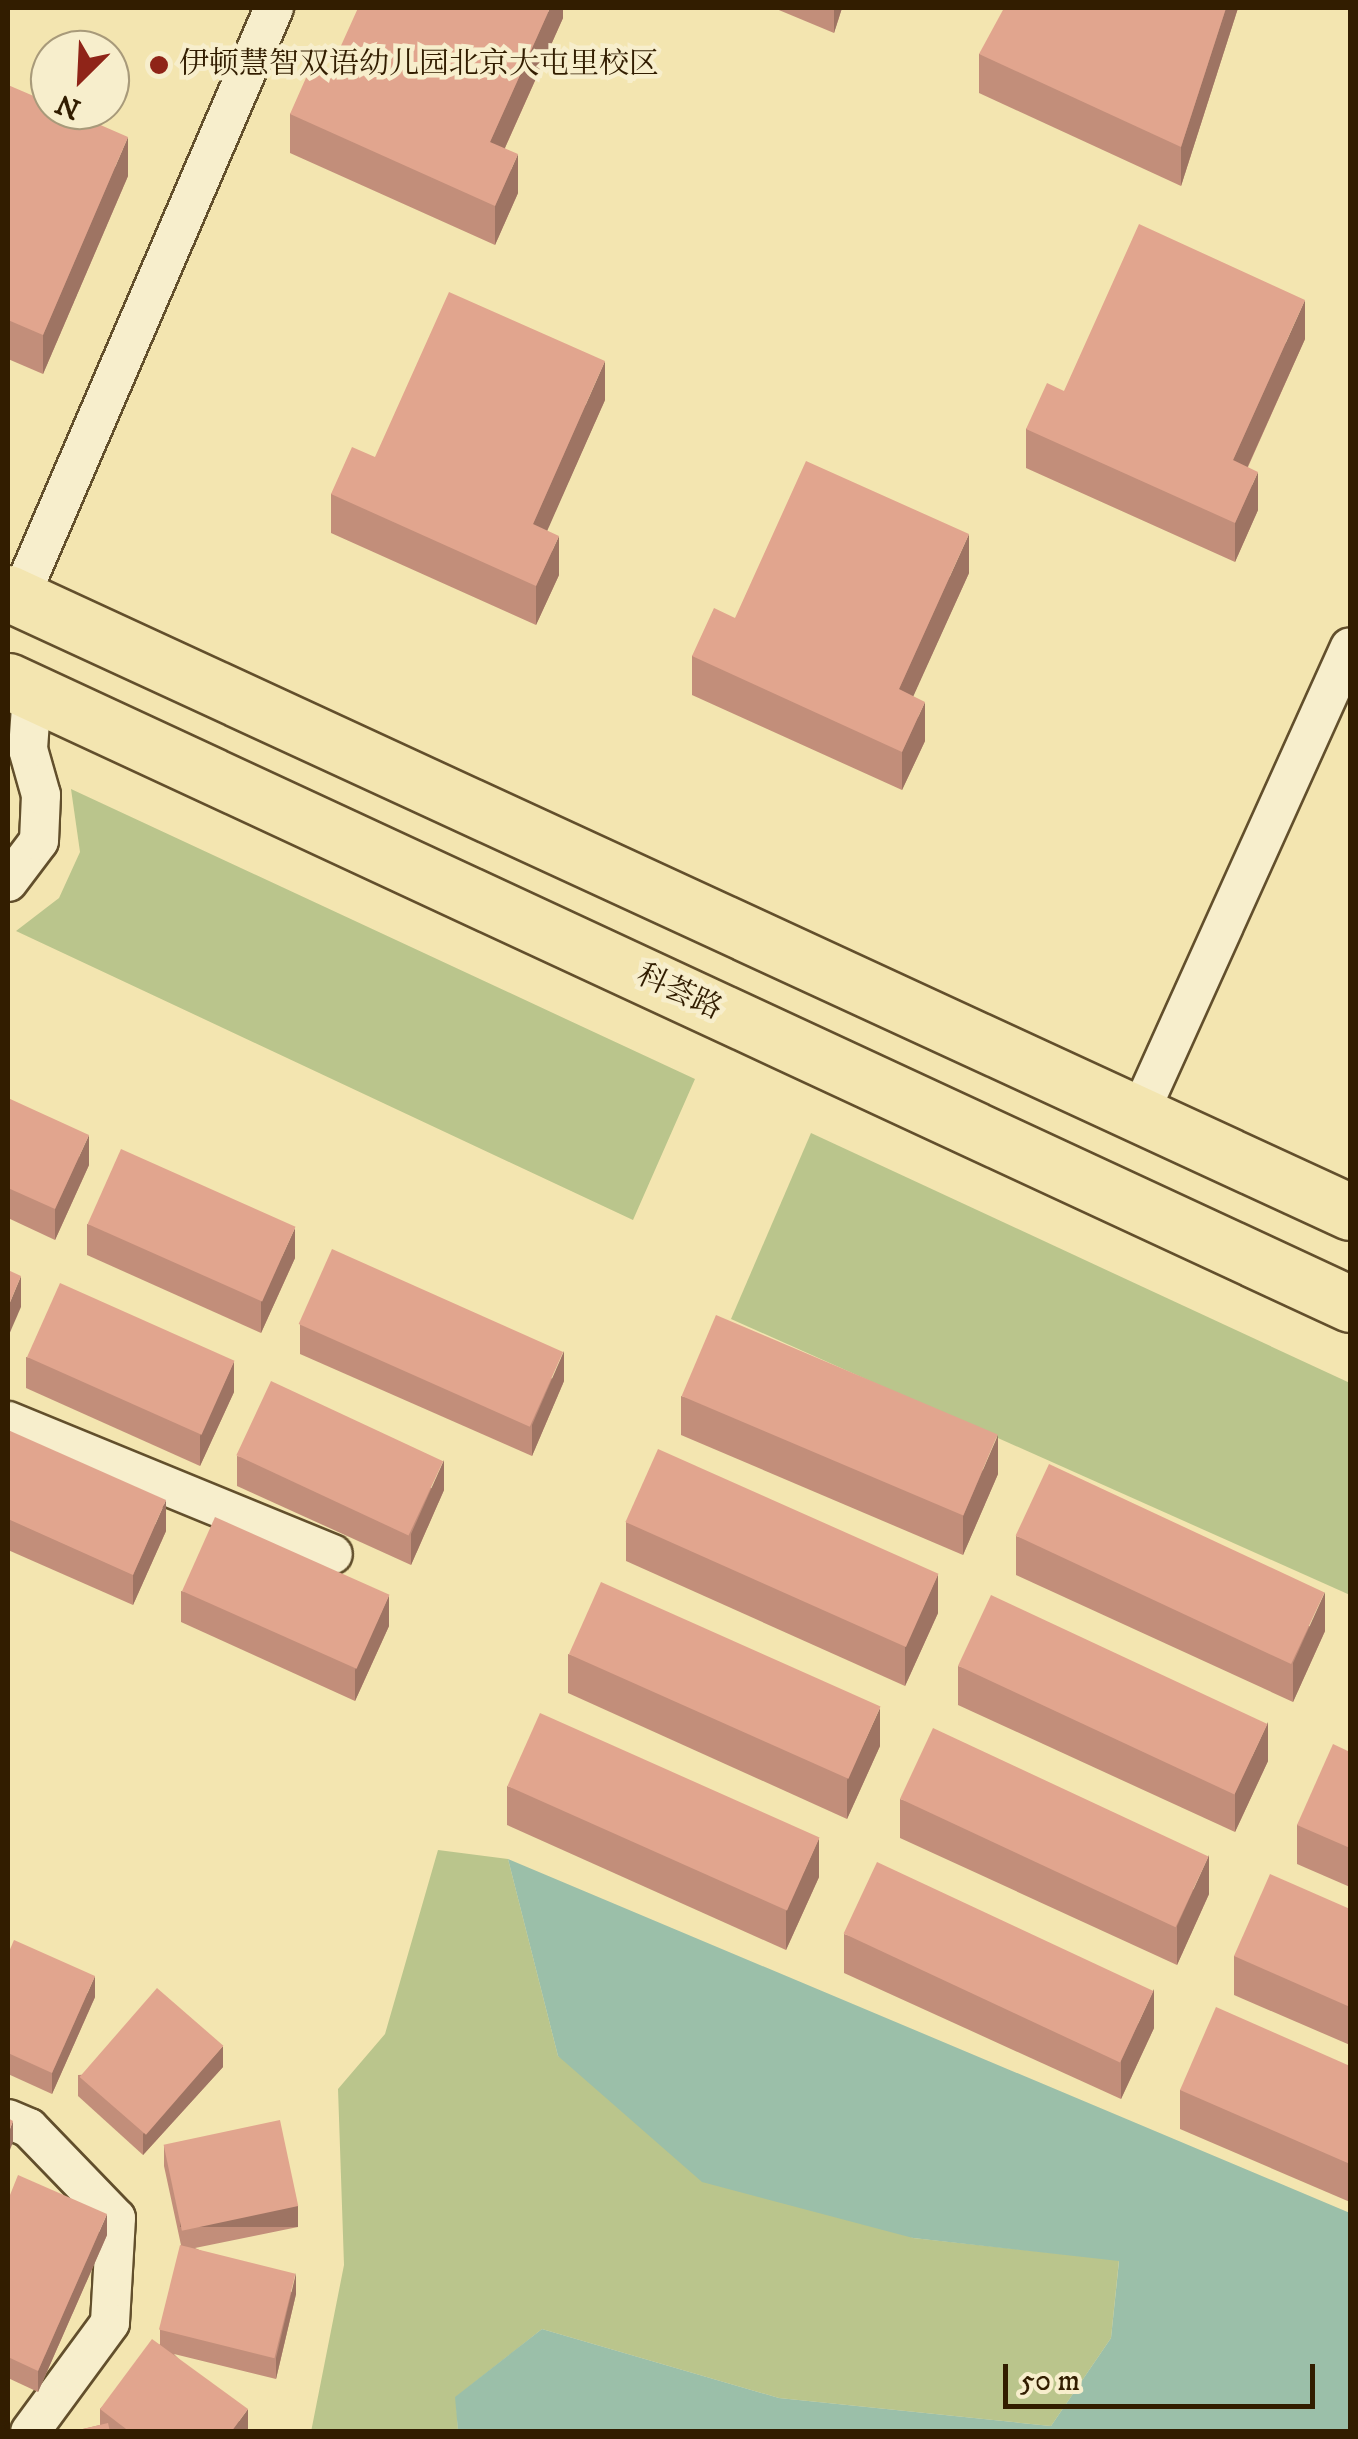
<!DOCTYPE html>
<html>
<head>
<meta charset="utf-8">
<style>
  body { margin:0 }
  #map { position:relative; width:1358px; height:2439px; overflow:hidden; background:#f3e5b0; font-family:"IM FELL DW Pica","Noto Serif SC",serif }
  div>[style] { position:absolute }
  .green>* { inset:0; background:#bac58c }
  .water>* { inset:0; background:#9bbfa9 }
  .roads { filter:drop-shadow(2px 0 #624f2c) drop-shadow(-2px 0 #624f2c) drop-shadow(0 2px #624f2c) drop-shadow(0 -2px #624f2c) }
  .minor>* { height:38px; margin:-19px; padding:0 19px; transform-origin:19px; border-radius:19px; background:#f7eecc }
  .primary>* { height:55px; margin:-27.5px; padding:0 27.5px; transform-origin:27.5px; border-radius:27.5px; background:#f3e5b0 }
  .wall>* { inset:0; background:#c28e7a }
  .shaded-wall>* { inset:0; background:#9e7463; transform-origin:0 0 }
  .building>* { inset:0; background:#e1a58e; transform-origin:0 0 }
  .dots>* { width:28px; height:28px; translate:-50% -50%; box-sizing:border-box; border:5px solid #f7eecc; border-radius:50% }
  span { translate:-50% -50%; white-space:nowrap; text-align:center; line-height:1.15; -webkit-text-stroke:9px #f7eecc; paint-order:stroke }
  .poi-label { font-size:30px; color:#321d00 }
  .left { translate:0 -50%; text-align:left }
  .street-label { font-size:30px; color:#321d00 }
  .frame { position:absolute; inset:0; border:10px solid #321d00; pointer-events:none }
  .north { position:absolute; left:30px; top:30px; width:100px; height:100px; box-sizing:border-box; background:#f7eecc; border:2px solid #a89a7a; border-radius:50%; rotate:204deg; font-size:28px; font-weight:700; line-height:40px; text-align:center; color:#321d00 }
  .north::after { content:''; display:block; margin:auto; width:35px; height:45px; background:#8f2418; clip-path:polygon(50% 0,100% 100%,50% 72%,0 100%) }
  .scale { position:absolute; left:1003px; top:2364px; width:312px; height:45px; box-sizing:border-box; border:5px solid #321d00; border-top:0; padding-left:12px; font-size:30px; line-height:35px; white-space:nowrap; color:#321d00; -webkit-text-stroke:8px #f7eecc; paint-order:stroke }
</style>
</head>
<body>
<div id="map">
  <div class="green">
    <i style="clip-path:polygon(71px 789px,695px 1079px,633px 1220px,16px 931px,59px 898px,80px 852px)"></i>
    <i style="clip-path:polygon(811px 1133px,1350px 1383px,1350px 1595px,731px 1319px)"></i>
    <i style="clip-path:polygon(438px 1850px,508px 1859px,558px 2056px,913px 2238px,1119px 2260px,1111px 2338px,1051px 2426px,779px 2398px,542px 2329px,456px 2397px,458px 2431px,311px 2432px,344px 2265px,338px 2089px,385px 2034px)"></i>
  </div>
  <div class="water">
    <i style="clip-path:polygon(508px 1859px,1350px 2213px,1350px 2431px,458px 2431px,455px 2397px,542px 2329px,779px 2398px,1051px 2426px,1111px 2338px,1119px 2261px,913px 2238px,702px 2182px,558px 2056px)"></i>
  </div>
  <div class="roads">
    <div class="minor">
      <i style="left:19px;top:599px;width:644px;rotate:-66.66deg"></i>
      <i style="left:8px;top:882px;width:51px;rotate:-52.9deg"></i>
      <i style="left:39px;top:841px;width:46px;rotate:-87.5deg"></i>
      <i style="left:41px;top:795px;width:48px;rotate:-105.8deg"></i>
      <i style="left:28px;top:749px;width:56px;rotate:-85.9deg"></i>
      <i style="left:1139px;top:1114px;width:512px;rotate:-65.69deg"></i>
      <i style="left:8px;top:1421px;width:351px;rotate:22.3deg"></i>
      <i style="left:8px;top:2119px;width:23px;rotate:23deg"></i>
      <i style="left:29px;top:2128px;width:125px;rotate:46deg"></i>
      <i style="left:116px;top:2218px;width:105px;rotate:93.3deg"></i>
      <i style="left:110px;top:2323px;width:135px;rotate:126.3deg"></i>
    </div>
    <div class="primary">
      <i style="left:8px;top:593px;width:1478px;rotate:24.76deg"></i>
      <i style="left:8px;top:681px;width:1480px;rotate:24.9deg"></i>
    </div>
  </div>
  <div class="wall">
    <i style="clip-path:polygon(563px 8px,563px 18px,505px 148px,518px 193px,495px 245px,290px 153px,290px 114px,330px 70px)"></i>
    <i style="clip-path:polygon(774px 8px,842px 8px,834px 33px)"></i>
    <i style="clip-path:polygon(1238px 8px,1181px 186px,979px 93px,979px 54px)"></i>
    <i style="clip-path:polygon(8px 85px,128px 176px,43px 374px,8px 359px)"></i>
    <i style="clip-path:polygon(1305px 339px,1248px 467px,1258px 510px,1235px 562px,1026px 468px,1026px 429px,1064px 391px)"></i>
    <i style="clip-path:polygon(605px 400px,547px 530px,559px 575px,536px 625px,331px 533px,331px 494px,375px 457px)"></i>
    <i style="clip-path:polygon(969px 573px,913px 696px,925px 741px,902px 790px,692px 695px,692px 656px,735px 618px)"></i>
    <i style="clip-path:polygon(8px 1098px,89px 1165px,55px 1240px,8px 1218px)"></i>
    <i style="clip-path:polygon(87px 1224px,295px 1258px,261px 1333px,87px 1255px)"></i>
    <i style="clip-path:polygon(300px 1324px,564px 1381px,532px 1456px,300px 1354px)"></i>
    <i style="clip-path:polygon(26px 1357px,234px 1392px,200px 1466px,26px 1388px)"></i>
    <i style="clip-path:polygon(681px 1396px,998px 1474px,963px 1555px,681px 1435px)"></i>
    <i style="clip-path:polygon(8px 1430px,166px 1531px,133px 1605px,8px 1550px)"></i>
    <i style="clip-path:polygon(237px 1456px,444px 1490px,411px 1565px,237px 1486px)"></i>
    <i style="clip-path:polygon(626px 1522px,938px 1613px,905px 1686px,626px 1561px)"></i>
    <i style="clip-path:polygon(1016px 1536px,1325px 1631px,1293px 1702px,1016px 1575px)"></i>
    <i style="clip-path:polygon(181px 1591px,389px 1626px,355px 1701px,181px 1622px)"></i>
    <i style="clip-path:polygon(568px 1654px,880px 1746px,847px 1819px,568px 1693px)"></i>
    <i style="clip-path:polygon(958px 1666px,1268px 1761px,1235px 1832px,958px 1705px)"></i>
    <i style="clip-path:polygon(1350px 1752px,1350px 1887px,1297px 1864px,1297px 1825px)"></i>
    <i style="clip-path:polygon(507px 1786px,819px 1877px,786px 1950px,507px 1825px)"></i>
    <i style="clip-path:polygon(900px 1799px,1209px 1894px,1177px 1965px,900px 1838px)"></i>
    <i style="clip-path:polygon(1350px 1909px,1350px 2045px,1234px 1995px,1234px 1956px)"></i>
    <i style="clip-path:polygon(844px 1934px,1154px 2028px,1121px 2099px,844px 1973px)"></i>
    <i style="clip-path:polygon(8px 1954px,95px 1997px,52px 2094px,8px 2074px)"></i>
    <i style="clip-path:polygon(1350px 2066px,1350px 2202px,1180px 2129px,1180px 2090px)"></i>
    <i style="clip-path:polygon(223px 2067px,143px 2155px,78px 2096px,78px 2075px)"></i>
    <i style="clip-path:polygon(164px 2145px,298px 2227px,195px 2248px,296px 2294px,276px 2379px,174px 2354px,248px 2430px,247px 2432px,70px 2432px,100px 2425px,100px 2409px,160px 2344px,160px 2330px,181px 2245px,164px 2166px)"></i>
    <i style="clip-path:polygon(8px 2200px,107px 2235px,38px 2392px,8px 2378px)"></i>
  </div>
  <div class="shaded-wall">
    <i style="clip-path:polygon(550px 8px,563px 8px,563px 18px,490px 181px,490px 142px)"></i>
    <i style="clip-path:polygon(834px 8px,842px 8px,834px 33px)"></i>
    <i style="clip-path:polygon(1226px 8px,1238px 8px,1181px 186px,1181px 147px)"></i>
    <i style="clip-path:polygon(128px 137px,128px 176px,43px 374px,43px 335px)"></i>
    <i style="clip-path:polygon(518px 154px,518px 193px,495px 245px,495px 206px)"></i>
    <i style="clip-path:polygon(1305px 300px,1305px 339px,1233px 499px,1233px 460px)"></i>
    <i style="clip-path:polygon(605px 361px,605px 400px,533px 563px,533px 524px)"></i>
    <i style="clip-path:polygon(1258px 472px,1258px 510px,1235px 562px,1235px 523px)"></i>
    <i style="clip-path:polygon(969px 534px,969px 573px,899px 728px,899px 689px)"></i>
    <i style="clip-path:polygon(559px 536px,559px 575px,536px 625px,536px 586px)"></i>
    <i style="clip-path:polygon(925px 702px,925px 741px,902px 790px,902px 752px)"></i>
    <i style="clip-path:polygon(89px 1135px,89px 1165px,55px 1240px,55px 1209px)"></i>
    <i style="clip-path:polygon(295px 1228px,295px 1258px,261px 1333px,261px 1302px)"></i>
    <i style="clip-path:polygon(21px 1276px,21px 1307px,8px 1337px,8px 1307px)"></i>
    <i style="clip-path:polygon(564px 1351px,564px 1381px,532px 1456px,532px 1425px)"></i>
    <i style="clip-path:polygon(234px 1361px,234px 1392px,200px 1466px,200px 1436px)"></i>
    <i style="clip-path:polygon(998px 1435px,998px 1474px,963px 1555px,963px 1516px)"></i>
    <i style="clip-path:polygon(444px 1460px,444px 1490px,411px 1565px,411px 1534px)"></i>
    <i style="clip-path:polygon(166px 1500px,166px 1531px,133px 1605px,133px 1575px)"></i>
    <i style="clip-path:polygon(938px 1574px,938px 1613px,905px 1686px,905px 1647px)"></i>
    <i style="clip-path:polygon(1325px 1592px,1325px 1631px,1293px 1702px,1293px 1663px)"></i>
    <i style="clip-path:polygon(389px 1595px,389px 1626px,355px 1701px,355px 1670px)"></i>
    <i style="clip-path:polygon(880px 1708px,880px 1746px,847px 1819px,847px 1780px)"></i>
    <i style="clip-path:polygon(1268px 1722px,1268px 1761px,1235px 1832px,1235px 1793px)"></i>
    <i style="clip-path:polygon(819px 1838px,819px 1877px,786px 1950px,786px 1911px)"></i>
    <i style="clip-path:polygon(1209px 1855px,1209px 1894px,1177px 1965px,1177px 1926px)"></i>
    <i style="clip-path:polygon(95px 1976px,95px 1997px,52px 2094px,52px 2073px)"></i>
    <i style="clip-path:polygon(1154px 1989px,1154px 2028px,1121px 2099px,1121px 2061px)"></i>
    <i style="clip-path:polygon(223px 2046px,223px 2067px,143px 2155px,143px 2134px)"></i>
    <i style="clip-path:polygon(13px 2121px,13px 2142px,8px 2155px,8px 2134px)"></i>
    <i style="left:298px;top:2206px;width:21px;height:118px;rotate:90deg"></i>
    <i style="clip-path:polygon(107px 2214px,107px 2235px,38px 2392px,38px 2371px)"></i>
    <i style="clip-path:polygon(296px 2273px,296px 2294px,276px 2379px,276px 2358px)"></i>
    <i style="clip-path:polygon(248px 2409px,248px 2430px,247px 2432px,231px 2432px)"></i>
  </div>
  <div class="building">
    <i style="clip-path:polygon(358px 8px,550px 8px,490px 142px,518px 154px,495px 206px,290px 114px,313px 62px,330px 70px)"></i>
    <i style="clip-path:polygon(1004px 8px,1226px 8px,1181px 147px,979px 54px)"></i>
    <i style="clip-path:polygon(8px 85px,50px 103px,50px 110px,66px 110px,128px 137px,43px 335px,8px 320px)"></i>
    <i style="clip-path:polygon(1139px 224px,1305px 300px,1233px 460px,1258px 472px,1235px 523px,1026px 429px,1047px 383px,1064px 391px)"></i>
    <i style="clip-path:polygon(449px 292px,605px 361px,533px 524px,559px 536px,536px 586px,331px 494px,352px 447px,375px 457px)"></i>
    <i style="clip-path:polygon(806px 461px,969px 534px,899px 689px,925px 702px,902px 752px,692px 656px,714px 608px,735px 618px)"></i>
    <i style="clip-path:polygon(8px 1098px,89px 1135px,55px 1209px,8px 1188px)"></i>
    <i style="left:121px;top:1149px;width:191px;height:82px;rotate:24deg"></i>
    <i style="left:332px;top:1249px;width:253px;height:82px;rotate:24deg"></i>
    <i style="clip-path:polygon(8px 1270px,21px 1276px,8px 1307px)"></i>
    <i style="left:60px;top:1283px;width:191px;height:81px;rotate:24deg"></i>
    <i style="left:716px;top:1315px;width:306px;height:88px;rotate:23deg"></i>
    <i style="left:271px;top:1381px;width:190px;height:82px;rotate:25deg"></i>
    <i style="clip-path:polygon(8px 1430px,166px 1500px,133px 1575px,8px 1519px)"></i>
    <i style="left:658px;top:1449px;width:307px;height:80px;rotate:24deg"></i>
    <i style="left:1049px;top:1464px;width:304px;height:79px;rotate:25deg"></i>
    <i style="left:215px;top:1517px;width:191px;height:81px;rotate:24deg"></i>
    <i style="left:601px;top:1582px;width:306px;height:79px;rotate:24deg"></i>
    <i style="left:991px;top:1595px;width:305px;height:78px;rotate:25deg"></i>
    <i style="left:540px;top:1713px;width:306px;height:80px;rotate:24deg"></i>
    <i style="left:933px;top:1728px;width:304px;height:78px;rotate:25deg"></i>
    <i style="clip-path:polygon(1333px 1744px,1350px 1752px,1350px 1848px,1297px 1825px)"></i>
    <i style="left:877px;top:1862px;width:305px;height:79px;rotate:25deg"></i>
    <i style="clip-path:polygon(1270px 1874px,1350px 1909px,1350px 2007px,1234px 1956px)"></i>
    <i style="clip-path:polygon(14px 1940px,95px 1976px,52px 2073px,8px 2053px,8px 1954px)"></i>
    <i style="left:157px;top:1988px;width:88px;height:118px;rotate:41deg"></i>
    <i style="clip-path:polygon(1216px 2007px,1350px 2066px,1350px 2164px,1180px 2090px)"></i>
    <i style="clip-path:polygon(8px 2118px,13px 2121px,8px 2134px)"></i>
    <i style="left:280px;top:2120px;width:88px;height:119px;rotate:78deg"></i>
    <i style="clip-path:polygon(18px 2175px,107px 2214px,38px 2371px,8px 2357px,8px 2200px)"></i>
    <i style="left:180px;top:2245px;width:119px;height:87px;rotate:14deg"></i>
    <i style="clip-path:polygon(152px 2339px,248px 2409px,231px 2432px,130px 2432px,100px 2409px)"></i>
    <i style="clip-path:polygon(108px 2423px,110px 2432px,70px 2432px)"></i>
  </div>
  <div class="dots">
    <i style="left:159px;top:65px;background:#8f2418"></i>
  </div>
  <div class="poi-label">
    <span class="left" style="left:179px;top:65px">伊顿慧智双语幼儿园北京大屯里校区</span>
  </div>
  <div class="street-label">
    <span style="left:679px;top:993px;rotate:25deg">科荟路</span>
  </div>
  <div class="frame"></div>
  <div class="north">N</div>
  <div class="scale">50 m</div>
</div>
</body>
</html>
